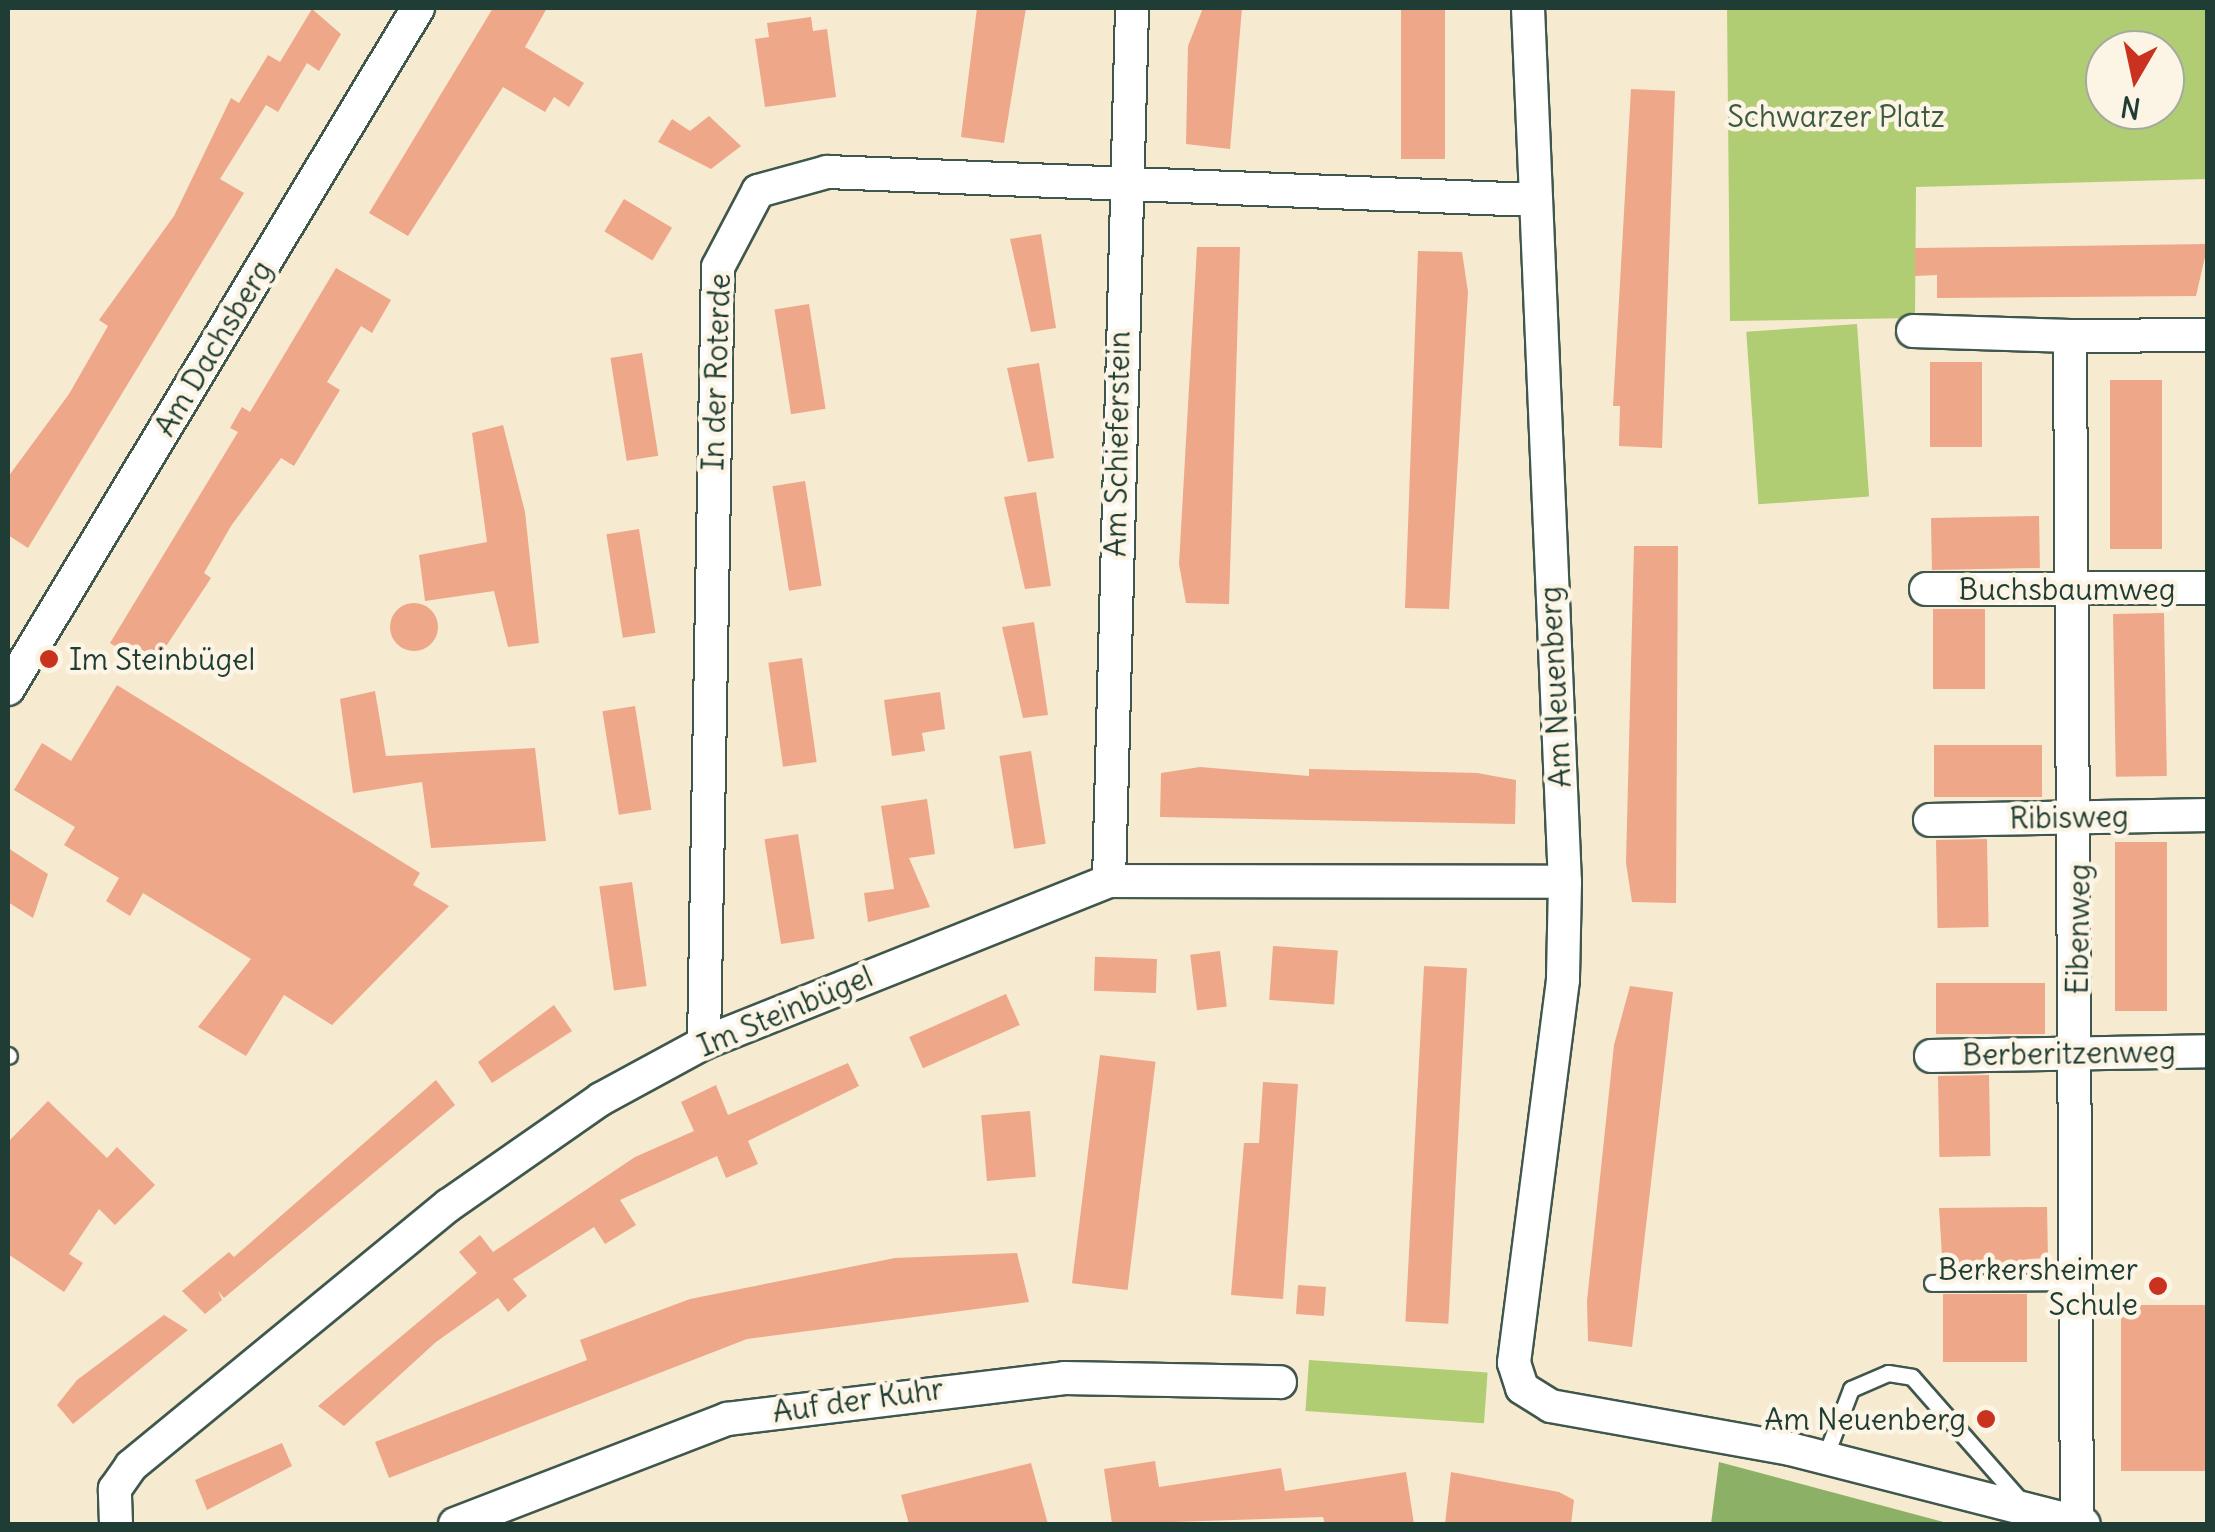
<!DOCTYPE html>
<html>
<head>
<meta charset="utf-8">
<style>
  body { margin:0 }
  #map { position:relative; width:2215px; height:1532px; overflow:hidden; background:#f6ead1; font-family:Delius,sans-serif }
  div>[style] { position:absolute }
  .green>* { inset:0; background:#b0cd73; transform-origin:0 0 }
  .forest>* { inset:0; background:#8cb065 }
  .building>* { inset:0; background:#efa789; transform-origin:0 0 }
  .round { border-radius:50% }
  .roads { filter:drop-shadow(2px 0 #3f574c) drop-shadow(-2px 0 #3f574c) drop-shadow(0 2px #3f574c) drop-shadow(0 -2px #3f574c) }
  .service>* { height:15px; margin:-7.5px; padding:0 7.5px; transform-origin:7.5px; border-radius:7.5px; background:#fff }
  .minor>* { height:32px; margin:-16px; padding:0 16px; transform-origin:16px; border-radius:16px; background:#fff }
  .dots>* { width:28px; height:28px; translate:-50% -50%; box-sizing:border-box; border:5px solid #fcf5e5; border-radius:50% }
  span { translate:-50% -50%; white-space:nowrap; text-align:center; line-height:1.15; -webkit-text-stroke:9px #fcf5e5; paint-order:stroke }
  .park-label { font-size:30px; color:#3c5a41 }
  .street-label { font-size:30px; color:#1f3d34 }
  .poi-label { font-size:30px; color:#1f3d34 }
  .left { translate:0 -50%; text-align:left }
  .right { translate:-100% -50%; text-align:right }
  .frame { position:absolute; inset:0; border:10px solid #1f3d34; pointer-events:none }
  .north { position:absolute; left:2085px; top:30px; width:100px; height:100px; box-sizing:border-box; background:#fcf5e5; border:2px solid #a4ab9e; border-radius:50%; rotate:189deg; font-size:28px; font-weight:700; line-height:40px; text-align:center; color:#1f3d34 }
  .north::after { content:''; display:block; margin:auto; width:35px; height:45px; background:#c8321e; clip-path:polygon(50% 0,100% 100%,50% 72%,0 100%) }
</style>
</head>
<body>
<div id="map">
  <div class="green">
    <i style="clip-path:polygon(evenodd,1727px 8px,2207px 8px,2207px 179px,1916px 187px,1915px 318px,1730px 321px,1727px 8px,2105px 50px,2165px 50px,2165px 110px,2105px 110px,2105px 50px)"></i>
    <i style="left:1857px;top:324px;width:173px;height:111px;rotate:86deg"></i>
    <i style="left:1309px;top:1360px;width:179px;height:51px;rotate:4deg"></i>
  </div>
  <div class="forest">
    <i style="clip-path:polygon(1719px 1462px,1951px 1524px,1711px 1524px)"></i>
  </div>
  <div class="building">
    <i style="clip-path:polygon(493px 8px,547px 8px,525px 47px,584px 83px,569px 107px,554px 97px,545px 112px,503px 87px,408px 236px,369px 213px)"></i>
    <i style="clip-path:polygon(977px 8px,1026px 8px,1004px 143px,961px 137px)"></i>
    <i style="clip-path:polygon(1203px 8px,1242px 8px,1230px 149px,1186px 144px,1188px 46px)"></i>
    <i style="left:1401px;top:8px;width:44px;height:151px"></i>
    <i style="clip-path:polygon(312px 9px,341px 34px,319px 71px,307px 63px,278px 112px,266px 105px,220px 179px,244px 193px,28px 548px,8px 535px,8px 477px,69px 394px,108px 326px,99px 320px,174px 216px,231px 98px,239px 103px,268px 55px,280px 62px)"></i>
    <i style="clip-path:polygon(811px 17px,813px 31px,827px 29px,836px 97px,765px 107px,755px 39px,769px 37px,767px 23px)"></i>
    <i style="clip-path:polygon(1631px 89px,1675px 91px,1662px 448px,1619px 446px,1620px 406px,1613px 406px)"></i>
    <i style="clip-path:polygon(709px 116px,741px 146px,711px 169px,658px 142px,672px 119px,690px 131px)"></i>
    <i style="left:624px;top:199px;width:56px;height:38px;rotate:31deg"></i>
    <i style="clip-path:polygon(1041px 234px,1056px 328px,1031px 332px,1010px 239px)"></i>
    <i style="clip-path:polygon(2208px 244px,2196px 296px,1937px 298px,1937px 275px,1915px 276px,1915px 248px)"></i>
    <i style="clip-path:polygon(1197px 247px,1240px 247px,1229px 604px,1186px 603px,1179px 564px)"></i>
    <i style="clip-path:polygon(1418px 251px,1462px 252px,1468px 292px,1449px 609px,1405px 608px)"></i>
    <i style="clip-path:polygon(336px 268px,391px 300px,372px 333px,361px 326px,327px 382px,340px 390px,294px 466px,281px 458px,231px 526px,204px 573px,211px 578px,151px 669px,110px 643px,238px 432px,230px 428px,242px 407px,250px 412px)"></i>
    <i style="left:809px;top:304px;width:106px;height:35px;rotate:81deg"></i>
    <i style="left:642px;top:353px;width:104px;height:32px;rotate:81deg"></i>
    <i style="left:1930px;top:362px;width:52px;height:85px"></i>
    <i style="clip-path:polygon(1039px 363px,1054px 458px,1028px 462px,1007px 368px)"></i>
    <i style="left:2110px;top:380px;width:52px;height:169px"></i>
    <i style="clip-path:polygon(503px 425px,525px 512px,539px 643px,508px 647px,494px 591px,425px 601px,419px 555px,487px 542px,472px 433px)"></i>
    <i style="left:805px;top:481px;width:106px;height:33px;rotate:81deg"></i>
    <i style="clip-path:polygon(1036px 492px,1051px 586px,1025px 589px,1004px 497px)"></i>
    <i style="left:2039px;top:516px;width:52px;height:108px;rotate:89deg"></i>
    <i style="left:639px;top:529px;width:105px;height:33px;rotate:81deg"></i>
    <i style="clip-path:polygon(1634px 546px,1678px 546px,1676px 903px,1632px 902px,1626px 863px)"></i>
    <i class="round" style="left:390px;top:603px;width:48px;height:48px"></i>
    <i style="left:1933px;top:609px;width:52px;height:80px"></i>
    <i style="left:2164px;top:613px;width:163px;height:51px;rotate:89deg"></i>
    <i style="clip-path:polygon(1034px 622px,1048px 715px,1023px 718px,1002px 627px)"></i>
    <i style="left:802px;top:658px;width:105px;height:34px;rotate:82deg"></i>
    <i style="clip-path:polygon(117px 685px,420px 873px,413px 885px,449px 906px,332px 1025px,284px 995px,246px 1056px,198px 1027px,251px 959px,143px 893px,130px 916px,106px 901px,119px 878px,64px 845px,75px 827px,14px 790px,42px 743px,71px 761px)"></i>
    <i style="clip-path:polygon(375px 691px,386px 756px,535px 748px,546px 841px,431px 848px,422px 782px,353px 793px,340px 699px)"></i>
    <i style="clip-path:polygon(940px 692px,945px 729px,922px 733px,925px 751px,892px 756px,884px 700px)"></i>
    <i style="left:635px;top:706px;width:105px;height:33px;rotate:81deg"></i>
    <i style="left:2042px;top:745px;width:52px;height:108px;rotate:90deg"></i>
    <i style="left:1031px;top:751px;width:94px;height:32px;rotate:81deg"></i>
    <i style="clip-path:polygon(1200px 767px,1309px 776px,1309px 769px,1477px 773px,1516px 780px,1515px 824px,1160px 817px,1161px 773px)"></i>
    <i style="clip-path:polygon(927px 799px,935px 854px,909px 858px,930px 907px,868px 922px,864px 893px,894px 889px,881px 806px)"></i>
    <i style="left:798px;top:834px;width:106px;height:34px;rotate:81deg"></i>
    <i style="left:1987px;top:839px;width:88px;height:51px;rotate:89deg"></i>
    <i style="left:2115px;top:842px;width:52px;height:169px"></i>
    <i style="clip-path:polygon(8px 848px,48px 874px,33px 918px,8px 902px)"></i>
    <i style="left:632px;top:882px;width:105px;height:33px;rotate:82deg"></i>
    <i style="left:1273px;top:946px;width:65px;height:54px;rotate:4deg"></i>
    <i style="left:1220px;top:951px;width:56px;height:30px;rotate:83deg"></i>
    <i style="left:1157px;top:959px;width:34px;height:62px;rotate:92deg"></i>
    <i style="left:1424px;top:966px;width:43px;height:356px;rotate:3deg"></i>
    <i style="left:2045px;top:983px;width:51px;height:109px;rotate:90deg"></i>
    <i style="clip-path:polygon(1630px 986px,1673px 992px,1632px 1347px,1588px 1341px,1587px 1301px,1614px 1045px)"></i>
    <i style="left:1006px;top:994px;width:34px;height:106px;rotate:66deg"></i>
    <i style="clip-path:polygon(554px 1005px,572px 1031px,492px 1083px,478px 1062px)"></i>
    <i style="left:1100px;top:1055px;width:56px;height:230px;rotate:7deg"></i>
    <i style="clip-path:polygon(848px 1063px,859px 1086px,748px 1141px,758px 1164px,726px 1178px,717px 1156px,620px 1200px,636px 1225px,605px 1244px,594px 1227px,513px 1279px,527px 1296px,508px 1312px,498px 1298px,436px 1342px,344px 1426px,318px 1406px,477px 1273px,459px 1252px,480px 1235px,493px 1252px,635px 1157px,694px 1131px,681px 1102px,716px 1085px,728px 1115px)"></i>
    <i style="left:1989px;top:1075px;width:81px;height:51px;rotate:89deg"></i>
    <i style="clip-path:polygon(436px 1080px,455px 1105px,224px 1298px,218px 1291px,222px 1300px,205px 1314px,182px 1291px,229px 1252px,234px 1257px)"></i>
    <i style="clip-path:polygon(1263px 1082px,1298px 1084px,1283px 1299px,1231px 1295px,1244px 1143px,1259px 1143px)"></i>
    <i style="clip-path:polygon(48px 1101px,107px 1158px,117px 1147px,155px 1185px,115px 1225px,99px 1209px,69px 1254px,83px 1263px,64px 1292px,8px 1254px,8px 1142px)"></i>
    <i style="left:1030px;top:1111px;width:66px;height:49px;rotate:85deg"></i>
    <i style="clip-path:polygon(2047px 1207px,2048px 1258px,2027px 1259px,2027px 1271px,1943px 1272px,1939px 1208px)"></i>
    <i style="clip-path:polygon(1017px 1253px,1029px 1302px,747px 1339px,389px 1478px,375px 1442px,587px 1360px,580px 1340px,690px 1299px,895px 1258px)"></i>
    <i style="left:1298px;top:1285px;width:28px;height:29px;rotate:4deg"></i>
    <i style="left:1943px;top:1294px;width:84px;height:68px"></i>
    <i style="left:2208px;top:1305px;width:166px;height:87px;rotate:90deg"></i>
    <i style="clip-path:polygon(164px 1315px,188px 1330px,73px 1424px,57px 1405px,77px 1380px)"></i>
    <i style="clip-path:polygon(282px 1443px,292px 1466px,207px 1510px,195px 1480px)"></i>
    <i style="clip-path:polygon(1155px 1461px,1159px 1487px,1281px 1468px,1285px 1491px,1406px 1472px,1414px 1524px,1325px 1524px,1323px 1517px,1112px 1524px,1104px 1469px)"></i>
    <i style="clip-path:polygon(1031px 1463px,1048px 1524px,909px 1524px,901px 1495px)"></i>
    <i style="clip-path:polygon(1451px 1472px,1559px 1492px,1574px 1500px,1571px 1524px,1445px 1524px)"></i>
  </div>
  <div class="roads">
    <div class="service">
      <i style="left:8px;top:1055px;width:1px;rotate:45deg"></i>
      <i style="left:1932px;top:1283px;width:147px;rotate:-0.4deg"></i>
      <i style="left:1825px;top:1457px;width:73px;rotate:-69.1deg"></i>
      <i style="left:1851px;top:1389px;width:40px;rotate:-23.4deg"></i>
      <i style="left:1888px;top:1373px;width:24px;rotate:9deg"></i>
      <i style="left:1912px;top:1377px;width:167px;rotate:48.7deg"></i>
    </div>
    <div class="minor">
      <i style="left:1528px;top:8px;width:875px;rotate:87.58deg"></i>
      <i style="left:1565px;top:882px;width:98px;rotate:91.2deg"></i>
      <i style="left:1563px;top:980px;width:386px;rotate:97.3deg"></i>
      <i style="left:1514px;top:1363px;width:26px;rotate:72deg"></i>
      <i style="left:1522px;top:1388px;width:34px;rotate:32deg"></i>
      <i style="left:1551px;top:1406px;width:243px;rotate:10.2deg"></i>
      <i style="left:1790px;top:1449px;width:303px;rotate:14.3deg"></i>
      <i style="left:1913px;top:331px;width:157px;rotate:1.8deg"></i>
      <i style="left:1926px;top:589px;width:282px;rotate:-0.2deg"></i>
      <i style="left:8px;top:689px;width:795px;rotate:-58.95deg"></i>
      <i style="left:1930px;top:820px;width:278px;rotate:-1deg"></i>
      <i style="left:1109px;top:881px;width:873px;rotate:-88.49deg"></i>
      <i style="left:704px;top:1043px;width:776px;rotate:-88.97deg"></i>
      <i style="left:718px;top:267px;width:86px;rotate:-62.2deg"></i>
      <i style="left:758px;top:191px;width:72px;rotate:-15.4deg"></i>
      <i style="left:827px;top:172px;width:706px;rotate:2.27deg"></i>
      <i style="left:1931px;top:1056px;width:277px;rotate:-1deg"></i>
      <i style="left:2077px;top:1523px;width:1187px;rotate:-90.34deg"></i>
      <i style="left:2070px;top:336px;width:138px;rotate:-0.4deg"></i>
      <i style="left:116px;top:1524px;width:35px;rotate:-92deg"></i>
      <i style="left:115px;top:1489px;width:28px;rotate:-55deg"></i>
      <i style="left:131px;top:1466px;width:411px;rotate:-39.4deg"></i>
      <i style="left:449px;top:1205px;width:185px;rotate:-34.9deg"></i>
      <i style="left:601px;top:1099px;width:117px;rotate:-28.5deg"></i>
      <i style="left:704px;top:1043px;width:436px;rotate:-21.8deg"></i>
      <i style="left:1109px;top:881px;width:456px;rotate:0.1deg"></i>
      <i style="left:455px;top:1524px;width:292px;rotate:-21.1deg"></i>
      <i style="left:727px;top:1419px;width:340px;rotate:-6.9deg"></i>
      <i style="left:1065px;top:1378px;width:215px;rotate:1.1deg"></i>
    </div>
  </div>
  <div class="dots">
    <i style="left:49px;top:659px;background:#c8321e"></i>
    <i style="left:2158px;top:1286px;background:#c8321e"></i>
    <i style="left:1986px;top:1419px;background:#c8321e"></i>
  </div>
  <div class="park-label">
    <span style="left:1836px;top:116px">Schwarzer Platz</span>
  </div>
  <div class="street-label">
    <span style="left:213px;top:348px;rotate:-59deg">Am Dachsberg</span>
    <span style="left:716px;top:372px;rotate:-88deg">In der Roterde</span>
    <span style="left:1117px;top:444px;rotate:-89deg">Am Schieferstein</span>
    <span style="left:2067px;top:589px">Buchsbaumweg</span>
    <span style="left:1555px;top:687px;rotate:-93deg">Am Neuenberg</span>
    <span style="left:2069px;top:817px;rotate:-1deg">Ribisweg</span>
    <span style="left:2078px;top:929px;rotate:-89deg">Eibenweg</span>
    <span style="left:785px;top:1011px;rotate:-23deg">Im Steinbügel</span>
    <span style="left:2069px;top:1053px;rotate:-1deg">Berberitzenweg</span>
    <span style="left:858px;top:1400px;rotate:-8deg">Auf der Kuhr</span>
  </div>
  <div class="poi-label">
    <span class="left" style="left:69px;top:659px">Im Steinbügel</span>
    <span class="right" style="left:2138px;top:1286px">Berkersheimer<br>Schule</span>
    <span class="right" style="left:1966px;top:1419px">Am Neuenberg</span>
  </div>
  <div class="frame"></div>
  <div class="north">N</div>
</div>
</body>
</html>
